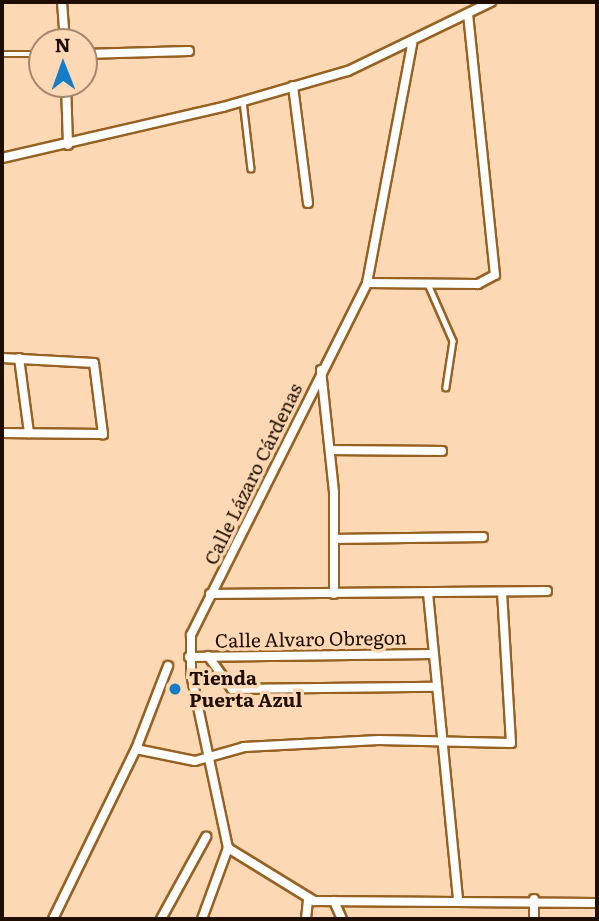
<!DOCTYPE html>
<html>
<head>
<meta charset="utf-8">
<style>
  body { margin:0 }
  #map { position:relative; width:599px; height:921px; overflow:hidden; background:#fcd8b4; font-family:Literata,serif }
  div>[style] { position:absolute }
  .roads { filter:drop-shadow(2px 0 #966121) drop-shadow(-2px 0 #966121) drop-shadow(0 2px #966121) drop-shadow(0 -2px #966121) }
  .lane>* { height:4.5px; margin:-2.25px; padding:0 2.25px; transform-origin:2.25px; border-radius:2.25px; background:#fff }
  .street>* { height:8px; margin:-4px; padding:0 4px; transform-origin:4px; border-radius:4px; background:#fff }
  .dots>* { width:19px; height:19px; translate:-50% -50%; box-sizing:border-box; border:4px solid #fcd8b4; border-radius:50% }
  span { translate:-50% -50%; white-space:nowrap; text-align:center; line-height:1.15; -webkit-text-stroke:7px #fcd8b4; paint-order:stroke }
  .street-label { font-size:19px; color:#1f0e00 }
  .poi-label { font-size:19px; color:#1f0e00; font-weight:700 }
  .left { translate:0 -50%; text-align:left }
  .frame { position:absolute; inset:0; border:4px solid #1f0e00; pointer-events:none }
  .north { position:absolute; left:28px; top:28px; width:70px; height:70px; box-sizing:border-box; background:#fcd8b4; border:2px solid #a4876c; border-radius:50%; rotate:359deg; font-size:19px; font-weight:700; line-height:28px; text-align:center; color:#1f0e00 }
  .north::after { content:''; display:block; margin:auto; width:24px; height:32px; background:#137dc7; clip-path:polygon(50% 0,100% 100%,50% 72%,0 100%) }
</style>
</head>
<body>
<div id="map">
  <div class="roads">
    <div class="lane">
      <i style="left:2px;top:54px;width:40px"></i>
      <i style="left:243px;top:101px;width:68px;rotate:83.3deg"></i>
      <i style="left:428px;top:284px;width:62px;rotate:66.3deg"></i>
      <i style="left:453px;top:341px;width:47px;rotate:98.7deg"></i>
    </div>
    <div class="street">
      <i style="left:62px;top:2px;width:40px;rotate:85.7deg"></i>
      <i style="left:84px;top:54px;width:105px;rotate:-1.6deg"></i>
      <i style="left:66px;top:84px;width:61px;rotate:88.1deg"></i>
      <i style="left:293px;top:86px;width:118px;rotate:82.7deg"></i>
      <i style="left:2px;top:158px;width:227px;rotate:-13deg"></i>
      <i style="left:223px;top:107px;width:130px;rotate:-16.1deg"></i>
      <i style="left:348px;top:71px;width:159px;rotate:-25.8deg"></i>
      <i style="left:367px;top:283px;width:111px;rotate:0.5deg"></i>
      <i style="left:478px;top:284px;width:19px;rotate:-28deg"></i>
      <i style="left:495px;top:275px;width:261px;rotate:-95.9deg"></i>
      <i style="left:2px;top:358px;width:92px;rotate:3.1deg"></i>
      <i style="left:94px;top:363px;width:72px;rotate:82.8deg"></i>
      <i style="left:103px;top:434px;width:101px;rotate:-179.4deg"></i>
      <i style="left:19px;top:358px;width:76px;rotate:82.4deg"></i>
      <i style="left:321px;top:370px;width:123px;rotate:83.9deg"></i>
      <i style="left:334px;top:492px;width:102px;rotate:90deg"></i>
      <i style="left:331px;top:450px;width:111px;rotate:0.5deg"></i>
      <i style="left:335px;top:539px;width:148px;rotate:-0.8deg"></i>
      <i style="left:428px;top:593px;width:308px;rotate:84.4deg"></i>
      <i style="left:210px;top:594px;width:337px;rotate:-0.5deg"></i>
      <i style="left:208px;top:656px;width:41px;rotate:54deg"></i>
      <i style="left:232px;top:689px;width:204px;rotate:-0.6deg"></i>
      <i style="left:189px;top:657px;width:244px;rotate:-0.7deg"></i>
      <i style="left:136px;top:749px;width:89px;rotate:-68.9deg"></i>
      <i style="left:228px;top:848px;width:101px;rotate:31.6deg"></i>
      <i style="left:314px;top:901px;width:283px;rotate:0.4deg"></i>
      <i style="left:534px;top:899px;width:20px;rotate:90deg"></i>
      <i style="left:334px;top:901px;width:20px;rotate:66deg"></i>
      <i style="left:53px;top:919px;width:189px;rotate:-64deg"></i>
      <i style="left:136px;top:749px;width:60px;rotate:11.5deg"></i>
      <i style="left:195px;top:761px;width:51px;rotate:-15.9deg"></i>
      <i style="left:244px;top:747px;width:135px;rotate:-3deg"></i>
      <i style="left:379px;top:740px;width:132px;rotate:1.3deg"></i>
      <i style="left:511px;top:743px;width:151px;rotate:-93.4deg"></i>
      <i style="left:161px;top:919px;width:94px;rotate:-61.2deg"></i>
      <i style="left:202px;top:919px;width:76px;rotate:-69.9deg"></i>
      <i style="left:228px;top:848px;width:178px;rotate:-102deg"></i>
      <i style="left:191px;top:674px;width:39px;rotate:-90deg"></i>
      <i style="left:191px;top:635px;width:394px;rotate:-63.4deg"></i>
      <i style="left:367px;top:283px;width:243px;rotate:-79.3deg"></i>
      <i style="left:306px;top:919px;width:19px;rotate:-84deg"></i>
    </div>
  </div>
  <div class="dots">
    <i style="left:175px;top:689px;background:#137dc7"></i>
  </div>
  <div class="street-label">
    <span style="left:253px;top:474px;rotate:-64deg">Calle Lázaro Cárdenas</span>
    <span style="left:311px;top:639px;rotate:-1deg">Calle Alvaro Obregon</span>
  </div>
  <div class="poi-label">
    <span class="left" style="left:189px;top:689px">Tienda<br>Puerta Azul</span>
  </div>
  <div class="frame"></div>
  <div class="north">N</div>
</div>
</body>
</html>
